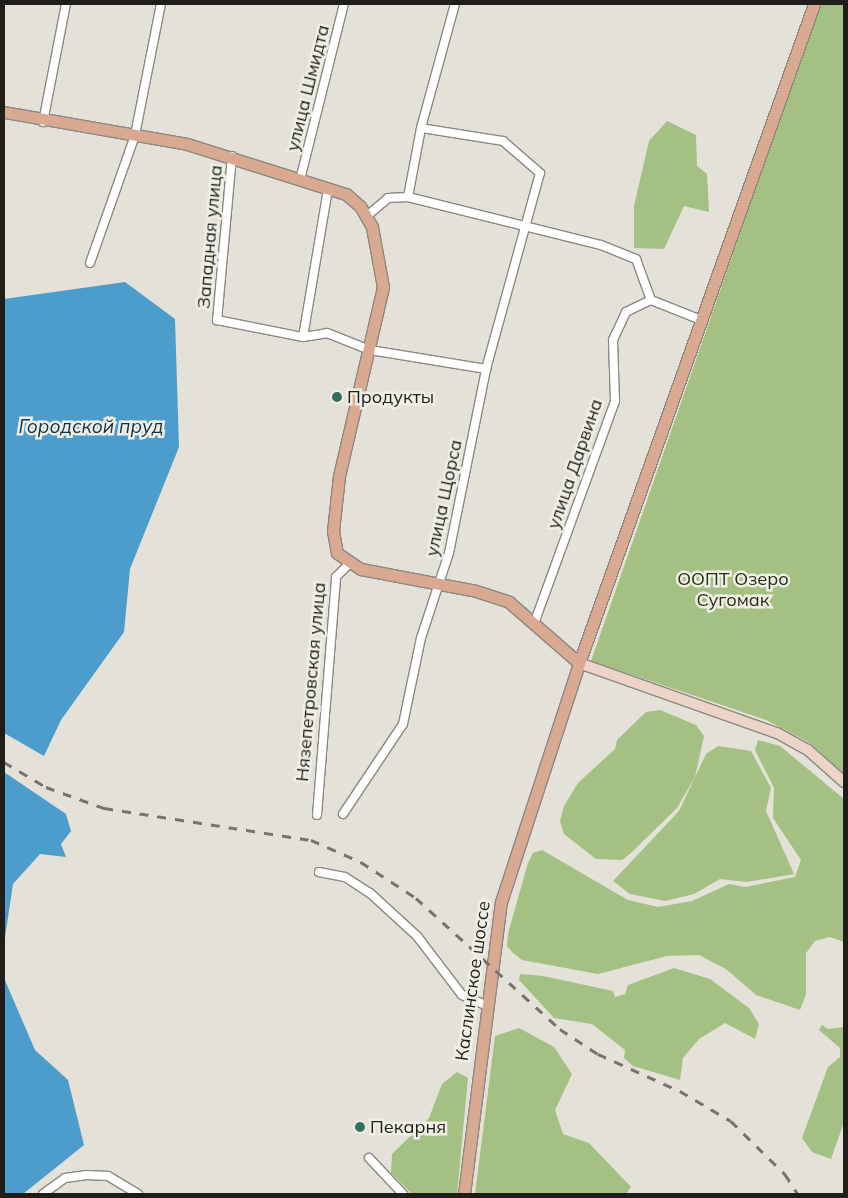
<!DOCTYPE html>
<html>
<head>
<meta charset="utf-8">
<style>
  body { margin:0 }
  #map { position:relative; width:848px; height:1198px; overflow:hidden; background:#e3e1d8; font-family:Mulish,sans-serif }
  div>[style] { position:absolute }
  .green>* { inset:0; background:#a5c083 }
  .water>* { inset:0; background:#4c9dcb }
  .roads { filter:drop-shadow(1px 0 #8a8880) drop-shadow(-1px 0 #8a8880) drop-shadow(0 1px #8a8880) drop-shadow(0 -1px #8a8880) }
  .street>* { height:8px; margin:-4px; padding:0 4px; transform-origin:4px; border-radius:4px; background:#fff }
  .secondary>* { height:10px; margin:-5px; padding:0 5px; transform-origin:5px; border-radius:5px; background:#ecd4c8 }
  .primary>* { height:11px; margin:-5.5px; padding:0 5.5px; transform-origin:5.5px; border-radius:5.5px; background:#daa991 }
  .rail>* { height:2.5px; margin-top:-1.25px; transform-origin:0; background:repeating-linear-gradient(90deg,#75736e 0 9px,transparent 0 18px) }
  .dots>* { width:14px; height:14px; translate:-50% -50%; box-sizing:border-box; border:2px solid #f0efe5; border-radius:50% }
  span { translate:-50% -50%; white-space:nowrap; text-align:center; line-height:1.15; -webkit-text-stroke:5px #f0efe5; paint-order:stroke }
  .street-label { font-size:18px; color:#1f1e1b }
  .poi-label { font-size:18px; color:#1f1e1b }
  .left { translate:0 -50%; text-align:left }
  .park-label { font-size:18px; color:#253112 }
  .water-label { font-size:19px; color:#0f3347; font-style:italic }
  .frame { position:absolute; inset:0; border:5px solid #1f1e1b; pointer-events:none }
</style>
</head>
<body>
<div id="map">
  <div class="green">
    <i style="clip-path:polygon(820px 4px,844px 4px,844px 774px,810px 743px,766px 720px,591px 661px)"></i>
    <i style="clip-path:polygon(667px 121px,696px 135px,697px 166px,707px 174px,709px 212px,684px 206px,664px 249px,634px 248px,634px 206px,649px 141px)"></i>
    <i style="clip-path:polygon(660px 710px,696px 725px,704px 736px,695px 777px,677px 808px,631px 853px,622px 860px,596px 859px,564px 834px,560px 821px,564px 806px,578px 783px,615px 749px,617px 740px,646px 712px)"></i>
    <i style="clip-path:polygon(758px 740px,780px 746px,844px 799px,844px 942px,830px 937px,815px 941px,806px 953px,806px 994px,800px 1010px,756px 995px,726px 969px,699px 955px,667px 956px,598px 974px,522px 960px,513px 953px,507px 946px,508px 934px,520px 891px,528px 863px,533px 853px,542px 850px,628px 900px,658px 907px,692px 901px,729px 884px,745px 887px,795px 877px,801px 860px,773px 818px,774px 788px,755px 750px)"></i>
    <i style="clip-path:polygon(718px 746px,751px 751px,771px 788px,766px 811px,794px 874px,747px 882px,720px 879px,694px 894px,665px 901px,630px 894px,613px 881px,679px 811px,706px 754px)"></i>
    <i style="clip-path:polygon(674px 968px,710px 979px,749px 1008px,759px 1024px,755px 1039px,725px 1023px,699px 1039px,683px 1058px,680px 1080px,633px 1066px,624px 1058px,625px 1050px,592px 1024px,554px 1018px,519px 980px,520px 974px,543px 976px,613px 991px,615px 997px,625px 994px,628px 985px)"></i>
    <i style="clip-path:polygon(822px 1025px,828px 1029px,844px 1027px,844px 1122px,831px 1159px,812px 1152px,802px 1138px,828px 1067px,840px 1057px,840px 1048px,819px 1030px)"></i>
    <i style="clip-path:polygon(519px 1028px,554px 1047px,572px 1074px,555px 1110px,563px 1134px,589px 1143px,631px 1187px,626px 1194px,475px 1194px,495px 1036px)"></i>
    <i style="clip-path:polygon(457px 1072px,468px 1078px,457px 1194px,412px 1194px,391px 1173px,392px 1154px,429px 1118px,442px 1084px)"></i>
  </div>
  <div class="water">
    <i style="clip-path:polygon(125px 282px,175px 319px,179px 447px,130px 569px,124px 632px,61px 720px,44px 756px,4px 733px,4px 299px)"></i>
    <i style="clip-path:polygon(4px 772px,66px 814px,71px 831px,61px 844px,66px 857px,40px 854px,13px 884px,4px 944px)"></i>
    <i style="clip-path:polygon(4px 978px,35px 1050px,68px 1080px,84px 1145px,23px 1194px,4px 1194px)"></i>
  </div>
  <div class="roads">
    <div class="street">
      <i style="left:43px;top:122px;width:120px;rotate:-79deg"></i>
      <i style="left:232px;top:156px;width:165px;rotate:95.2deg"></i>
      <i style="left:217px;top:320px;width:88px;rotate:11.2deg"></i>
      <i style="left:303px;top:337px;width:24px;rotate:-9deg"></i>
      <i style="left:327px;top:333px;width:46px;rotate:21.6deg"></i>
      <i style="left:370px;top:350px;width:118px;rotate:9.3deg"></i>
      <i style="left:300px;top:180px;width:181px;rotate:-76deg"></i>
      <i style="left:408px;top:197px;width:199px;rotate:14deg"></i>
      <i style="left:601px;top:245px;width:38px;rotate:22deg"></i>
      <i style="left:636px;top:259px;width:44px;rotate:69.9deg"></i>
      <i style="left:651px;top:300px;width:54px;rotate:21.8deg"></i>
      <i style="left:368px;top:215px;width:26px;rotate:-40deg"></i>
      <i style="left:388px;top:198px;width:20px;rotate:-3deg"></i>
      <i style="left:408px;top:197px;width:70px;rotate:-79.3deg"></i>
      <i style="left:421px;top:128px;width:129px;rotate:-74.7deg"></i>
      <i style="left:90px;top:263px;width:136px;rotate:-70.6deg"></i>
      <i style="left:135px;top:135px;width:134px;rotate:-78.8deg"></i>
      <i style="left:303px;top:337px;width:150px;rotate:-80.4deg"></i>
      <i style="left:535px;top:621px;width:234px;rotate:-70deg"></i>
      <i style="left:615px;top:401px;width:61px;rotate:-91.9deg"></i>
      <i style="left:613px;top:340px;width:31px;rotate:-65deg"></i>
      <i style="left:626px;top:312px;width:28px;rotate:-26deg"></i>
      <i style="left:343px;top:814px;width:108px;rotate:-56.3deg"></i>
      <i style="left:403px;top:724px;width:88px;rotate:-78.2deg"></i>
      <i style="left:421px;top:638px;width:89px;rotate:-71.8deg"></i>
      <i style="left:449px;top:553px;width:188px;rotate:-78.6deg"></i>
      <i style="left:486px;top:369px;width:203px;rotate:-74.6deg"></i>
      <i style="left:540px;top:173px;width:49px;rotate:-139.1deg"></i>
      <i style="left:503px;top:141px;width:83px;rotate:-171deg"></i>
      <i style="left:317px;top:815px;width:239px;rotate:-85.4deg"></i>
      <i style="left:336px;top:577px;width:18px;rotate:-45deg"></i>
      <i style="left:319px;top:872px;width:26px;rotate:11deg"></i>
      <i style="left:345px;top:877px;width:30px;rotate:33deg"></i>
      <i style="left:370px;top:893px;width:64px;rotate:42.5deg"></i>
      <i style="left:417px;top:936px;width:74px;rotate:52.7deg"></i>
      <i style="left:462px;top:995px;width:25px;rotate:23deg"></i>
      <i style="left:369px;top:1158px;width:50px;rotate:46.6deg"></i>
      <i style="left:43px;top:1194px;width:27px;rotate:-36deg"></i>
      <i style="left:65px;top:1178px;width:22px;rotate:-8deg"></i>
      <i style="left:87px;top:1175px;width:21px;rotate:3deg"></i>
      <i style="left:108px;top:1176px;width:35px;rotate:31deg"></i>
    </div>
    <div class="secondary">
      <i style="left:579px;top:663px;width:210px;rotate:19.5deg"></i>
      <i style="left:777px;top:733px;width:35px;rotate:29deg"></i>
      <i style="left:808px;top:750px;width:48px;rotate:41.6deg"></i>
    </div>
    <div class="primary">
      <i style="left:4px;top:112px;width:186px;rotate:9.9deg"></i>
      <i style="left:187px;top:144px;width:167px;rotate:17.5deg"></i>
      <i style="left:346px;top:194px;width:18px;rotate:41deg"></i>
      <i style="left:360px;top:206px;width:24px;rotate:60deg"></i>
      <i style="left:372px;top:227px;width:61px;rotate:79.6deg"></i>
      <i style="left:383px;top:287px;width:194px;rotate:103.1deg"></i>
      <i style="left:339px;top:476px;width:55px;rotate:96.2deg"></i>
      <i style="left:333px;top:531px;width:22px;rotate:80deg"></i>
      <i style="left:337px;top:553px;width:29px;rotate:34deg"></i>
      <i style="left:361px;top:569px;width:117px;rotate:10.8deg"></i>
      <i style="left:476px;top:591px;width:35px;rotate:18deg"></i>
      <i style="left:509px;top:602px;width:93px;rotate:41.1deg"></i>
      <i style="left:464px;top:1194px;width:294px;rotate:-82.8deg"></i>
      <i style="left:501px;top:902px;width:251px;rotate:-71.9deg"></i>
      <i style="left:579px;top:663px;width:700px;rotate:-70.37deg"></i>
    </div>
  </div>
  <div class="rail">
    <i style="left:4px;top:762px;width:49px;rotate:30.8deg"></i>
    <i style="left:46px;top:787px;width:62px;rotate:19.9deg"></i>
    <i style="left:104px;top:808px;width:209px;rotate:8.8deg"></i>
    <i style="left:311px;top:840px;width:55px;rotate:23.7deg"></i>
    <i style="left:361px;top:862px;width:66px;rotate:33.2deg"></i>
    <i style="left:416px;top:898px;width:195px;rotate:42.3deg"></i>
    <i style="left:560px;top:1029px;width:45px;rotate:33.3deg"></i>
    <i style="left:598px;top:1054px;width:90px;rotate:24.3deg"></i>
    <i style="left:680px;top:1091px;width:59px;rotate:30.5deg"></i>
    <i style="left:731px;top:1121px;width:76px;rotate:44.5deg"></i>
    <i style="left:785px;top:1174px;width:24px;rotate:57deg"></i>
  </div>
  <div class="dots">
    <i style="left:337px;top:397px;background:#32715f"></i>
    <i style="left:360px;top:1127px;background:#32715f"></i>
  </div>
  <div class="street-label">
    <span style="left:308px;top:88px;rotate:-76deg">улица Шмидта</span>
    <span style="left:210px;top:237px;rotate:-85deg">Западная улица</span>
    <span style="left:575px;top:464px;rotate:-71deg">улица Дарвина</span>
    <span style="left:444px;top:498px;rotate:-78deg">улица Щорса</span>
    <span style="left:311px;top:682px;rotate:-85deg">Нязепетровская улица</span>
    <span style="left:473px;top:981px;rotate:-82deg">Каслинское шоссе</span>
  </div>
  <div class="poi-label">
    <span class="left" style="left:347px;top:397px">Продукты</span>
    <span class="left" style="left:370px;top:1127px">Пекарня</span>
  </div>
  <div class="park-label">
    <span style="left:733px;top:590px">ООПТ Озеро<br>Сугомак</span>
  </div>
  <div class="water-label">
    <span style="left:91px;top:427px">Городской пруд</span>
  </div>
  <div class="frame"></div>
</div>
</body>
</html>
